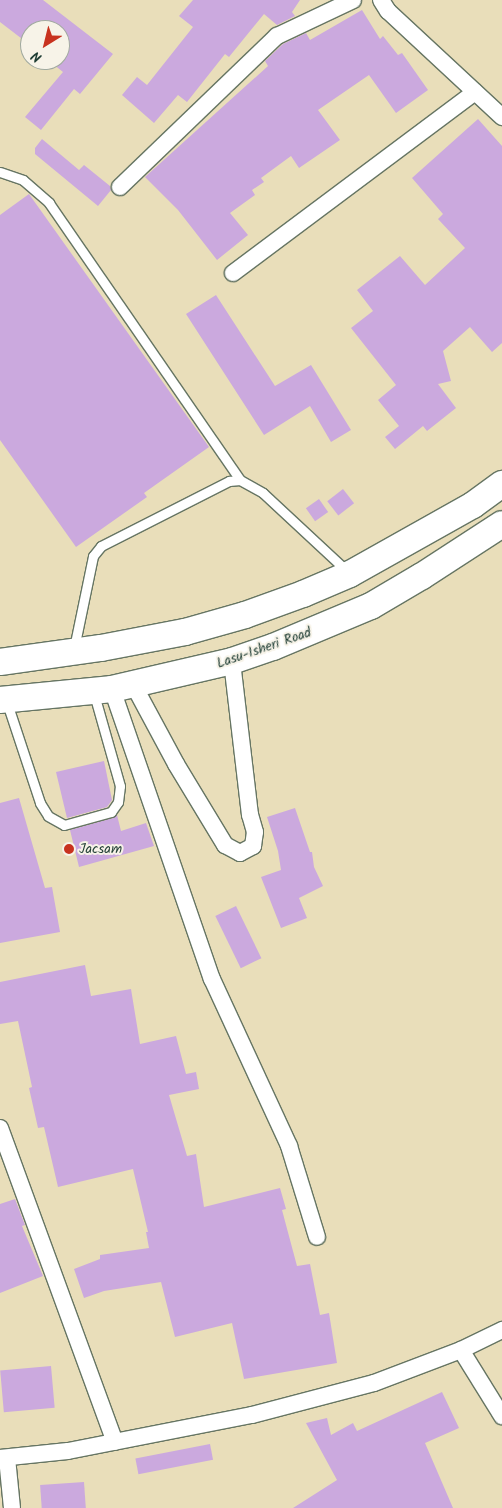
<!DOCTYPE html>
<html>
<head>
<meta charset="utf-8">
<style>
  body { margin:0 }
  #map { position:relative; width:502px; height:1508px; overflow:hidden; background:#e9deba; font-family:Kalam,sans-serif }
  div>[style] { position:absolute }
  .building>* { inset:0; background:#cba9de; transform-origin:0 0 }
  .roads { filter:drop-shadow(1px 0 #667563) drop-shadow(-1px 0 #667563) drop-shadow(0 1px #667563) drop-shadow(0 -1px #667563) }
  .lane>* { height:9px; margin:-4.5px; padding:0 4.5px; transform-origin:4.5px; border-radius:4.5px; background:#fff }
  .street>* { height:16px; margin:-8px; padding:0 8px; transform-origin:8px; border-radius:8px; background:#fff }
  .primary>* { height:26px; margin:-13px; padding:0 13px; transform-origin:13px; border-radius:13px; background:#fff }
  .dots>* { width:14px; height:14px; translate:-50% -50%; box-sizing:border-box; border:2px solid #f7f3e8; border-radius:50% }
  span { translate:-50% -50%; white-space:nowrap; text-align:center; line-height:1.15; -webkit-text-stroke:4px #f7f3e8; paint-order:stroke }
  .street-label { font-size:14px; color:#1f3d34 }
  .poi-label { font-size:14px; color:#1f3d34 }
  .left { translate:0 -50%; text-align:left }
  .north { position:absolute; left:20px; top:20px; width:50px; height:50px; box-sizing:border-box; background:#f7f3e8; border:1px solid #a1aaa0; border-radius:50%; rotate:216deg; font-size:14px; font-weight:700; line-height:20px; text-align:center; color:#1f3d34 }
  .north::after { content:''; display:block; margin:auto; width:18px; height:22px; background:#c8321e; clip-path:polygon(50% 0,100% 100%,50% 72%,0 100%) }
</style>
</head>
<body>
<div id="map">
  <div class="building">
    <i style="clip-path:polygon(0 0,43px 0,113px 54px,80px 94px,74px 89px,41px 130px,25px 117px,63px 72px,48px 60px,60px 60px,60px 30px,30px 30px,30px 45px,0 22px)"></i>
    <i style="clip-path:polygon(193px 0,300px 0,292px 12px,295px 16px,277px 25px,264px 14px,229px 57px,225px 54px,187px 102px,178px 95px,154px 123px,122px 95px,137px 77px,147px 85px,193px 27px,179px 16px)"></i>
    <i style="clip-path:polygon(362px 10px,380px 39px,383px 36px,398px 55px,402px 53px,428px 90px,396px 113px,369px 75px,318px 110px,340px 140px,299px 168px,291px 156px,261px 178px,264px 182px,252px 190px,255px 195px,230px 213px,248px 235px,217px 260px,178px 210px,145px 177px,268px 66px,265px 61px,283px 44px,306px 33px,310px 40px)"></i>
    <i style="clip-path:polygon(478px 119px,502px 146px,502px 343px,492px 352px,470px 327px,443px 351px,451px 381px,438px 384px,456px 408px,427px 431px,423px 426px,395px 449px,385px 437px,399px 426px,378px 400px,396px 385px,351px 328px,373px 311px,357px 290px,400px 256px,425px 285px,465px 248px,438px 219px,443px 214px,412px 178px)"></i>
    <i style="clip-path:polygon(42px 139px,79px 170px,84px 165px,110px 186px,111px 190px,98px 206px,35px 154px,35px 148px)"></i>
    <i style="clip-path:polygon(29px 194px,209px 447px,144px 493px,147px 497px,76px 547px,0 440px,0 215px)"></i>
    <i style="clip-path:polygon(216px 295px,275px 386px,311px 365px,351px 430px,331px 442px,310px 406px,264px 435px,186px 314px)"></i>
    <i style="left:343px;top:489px;width:18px;height:20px;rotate:52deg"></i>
    <i style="left:319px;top:499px;width:16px;height:16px;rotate:55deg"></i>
    <i style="clip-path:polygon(104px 761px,112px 800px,107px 807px,67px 818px,56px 772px)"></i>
    <i style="clip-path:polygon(19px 798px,45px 888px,52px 887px,60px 932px,0 943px,0 803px)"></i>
    <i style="clip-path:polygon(295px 808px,310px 852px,312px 852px,314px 867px,323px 886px,299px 898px,307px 918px,281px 928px,261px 877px,281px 870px,278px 851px,267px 817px)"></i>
    <i style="clip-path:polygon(117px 815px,121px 831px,146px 823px,154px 846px,79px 867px,70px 830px,113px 818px)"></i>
    <i style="left:236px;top:906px;width:58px;height:23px;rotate:64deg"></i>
    <i style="clip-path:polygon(85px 965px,91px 996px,131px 989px,140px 1044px,176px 1036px,186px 1074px,196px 1072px,199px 1089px,169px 1095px,187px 1156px,196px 1154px,204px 1207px,280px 1188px,286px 1209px,282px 1210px,297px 1266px,310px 1264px,320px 1315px,329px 1313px,337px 1363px,244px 1379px,232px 1323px,175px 1337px,161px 1282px,104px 1291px,84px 1298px,74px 1269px,100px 1259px,100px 1255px,149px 1248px,146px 1232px,148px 1232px,133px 1169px,58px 1187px,44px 1127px,38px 1128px,29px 1088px,32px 1087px,18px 1021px,0 1024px,0 982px)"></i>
    <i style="clip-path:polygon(15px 1199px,25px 1225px,22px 1226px,43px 1276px,0 1293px,0 1204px)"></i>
    <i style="left:51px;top:1366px;width:42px;height:51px;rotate:85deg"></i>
    <i style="clip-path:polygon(442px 1392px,459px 1428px,425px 1443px,453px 1508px,293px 1508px,337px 1480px,306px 1423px,327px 1418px,331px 1435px,353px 1423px,357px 1431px)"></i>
    <i style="left:210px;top:1444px;width:16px;height:76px;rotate:79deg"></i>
    <i style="left:84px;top:1482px;width:26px;height:44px;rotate:86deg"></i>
  </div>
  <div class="roads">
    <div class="lane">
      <i style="left:0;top:172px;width:24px;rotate:19deg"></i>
      <i style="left:23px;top:180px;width:35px;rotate:41deg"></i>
      <i style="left:49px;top:203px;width:336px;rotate:55.4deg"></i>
      <i style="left:74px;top:648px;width:94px;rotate:-78.3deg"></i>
      <i style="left:93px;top:556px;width:13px;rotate:-51deg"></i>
      <i style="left:101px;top:546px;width:144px;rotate:-26.9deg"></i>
      <i style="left:229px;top:481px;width:11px;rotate:-5deg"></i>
      <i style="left:240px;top:480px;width:26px;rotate:29deg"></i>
      <i style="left:263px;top:493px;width:116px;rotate:42.9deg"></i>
      <i style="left:7px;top:703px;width:105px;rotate:71.7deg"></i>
      <i style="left:40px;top:803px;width:15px;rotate:58deg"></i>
      <i style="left:48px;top:816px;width:18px;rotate:29deg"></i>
      <i style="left:64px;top:825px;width:49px;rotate:-15.5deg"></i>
      <i style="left:111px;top:812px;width:12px;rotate:-55deg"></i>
      <i style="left:118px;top:802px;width:16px;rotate:-83deg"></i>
      <i style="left:120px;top:786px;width:96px;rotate:-105.8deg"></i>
    </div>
    <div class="street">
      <i style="left:381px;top:0;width:13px;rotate:58deg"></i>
      <i style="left:388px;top:11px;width:156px;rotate:42.9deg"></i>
      <i style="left:120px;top:187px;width:218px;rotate:-43.9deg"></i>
      <i style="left:277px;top:36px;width:84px;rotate:-25.3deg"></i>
      <i style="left:233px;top:273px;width:302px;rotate:-36.8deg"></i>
      <i style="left:133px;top:684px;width:91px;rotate:61.7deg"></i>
      <i style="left:176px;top:764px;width:95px;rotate:58.8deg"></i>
      <i style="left:225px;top:845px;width:17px;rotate:28deg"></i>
      <i style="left:240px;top:853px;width:15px;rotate:-28deg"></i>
      <i style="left:253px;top:846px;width:14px;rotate:-82deg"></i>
      <i style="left:255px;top:832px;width:18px;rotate:-106deg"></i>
      <i style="left:250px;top:815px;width:155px;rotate:-96.7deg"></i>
      <i style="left:112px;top:689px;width:307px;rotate:71deg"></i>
      <i style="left:212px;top:979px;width:184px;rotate:65.2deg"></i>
      <i style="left:289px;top:1146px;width:95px;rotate:72.9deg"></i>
      <i style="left:0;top:1128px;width:334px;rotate:69.9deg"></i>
      <i style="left:461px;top:1350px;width:78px;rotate:58.2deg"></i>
      <i style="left:0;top:1458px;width:68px;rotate:-5.9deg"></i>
      <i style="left:68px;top:1451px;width:187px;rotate:-11.1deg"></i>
      <i style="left:252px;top:1415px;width:126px;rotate:-14.7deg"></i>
      <i style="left:374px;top:1383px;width:93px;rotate:-20.8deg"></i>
      <i style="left:461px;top:1350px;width:46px;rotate:-26deg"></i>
      <i style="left:7px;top:1458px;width:50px;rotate:84.3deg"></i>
    </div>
    <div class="primary">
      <i style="left:0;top:662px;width:102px;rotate:-7.9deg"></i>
      <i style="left:101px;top:648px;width:86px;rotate:-10.8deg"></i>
      <i style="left:185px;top:632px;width:62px;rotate:-15.8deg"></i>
      <i style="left:245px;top:615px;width:62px;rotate:-19.9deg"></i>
      <i style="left:303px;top:594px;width:51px;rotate:-23.1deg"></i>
      <i style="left:350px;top:574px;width:141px;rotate:-29.3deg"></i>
      <i style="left:473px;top:505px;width:36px;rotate:-36deg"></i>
      <i style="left:0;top:700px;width:113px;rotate:-5.6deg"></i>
      <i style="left:112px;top:689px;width:123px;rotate:-13.1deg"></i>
      <i style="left:232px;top:661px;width:43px;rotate:-18.9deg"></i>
      <i style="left:273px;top:647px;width:106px;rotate:-22.7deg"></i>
      <i style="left:371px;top:606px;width:59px;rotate:-30.5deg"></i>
      <i style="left:422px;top:576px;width:95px;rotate:-33deg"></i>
    </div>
  </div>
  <div class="dots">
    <i style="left:69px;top:849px;background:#c8321e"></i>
  </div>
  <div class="street-label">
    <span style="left:264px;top:648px;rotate:-19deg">Lasu-Isheri Road</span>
  </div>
  <div class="poi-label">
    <span class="left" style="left:79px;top:849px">Jacsam</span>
  </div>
  <div class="north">N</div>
</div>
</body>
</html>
